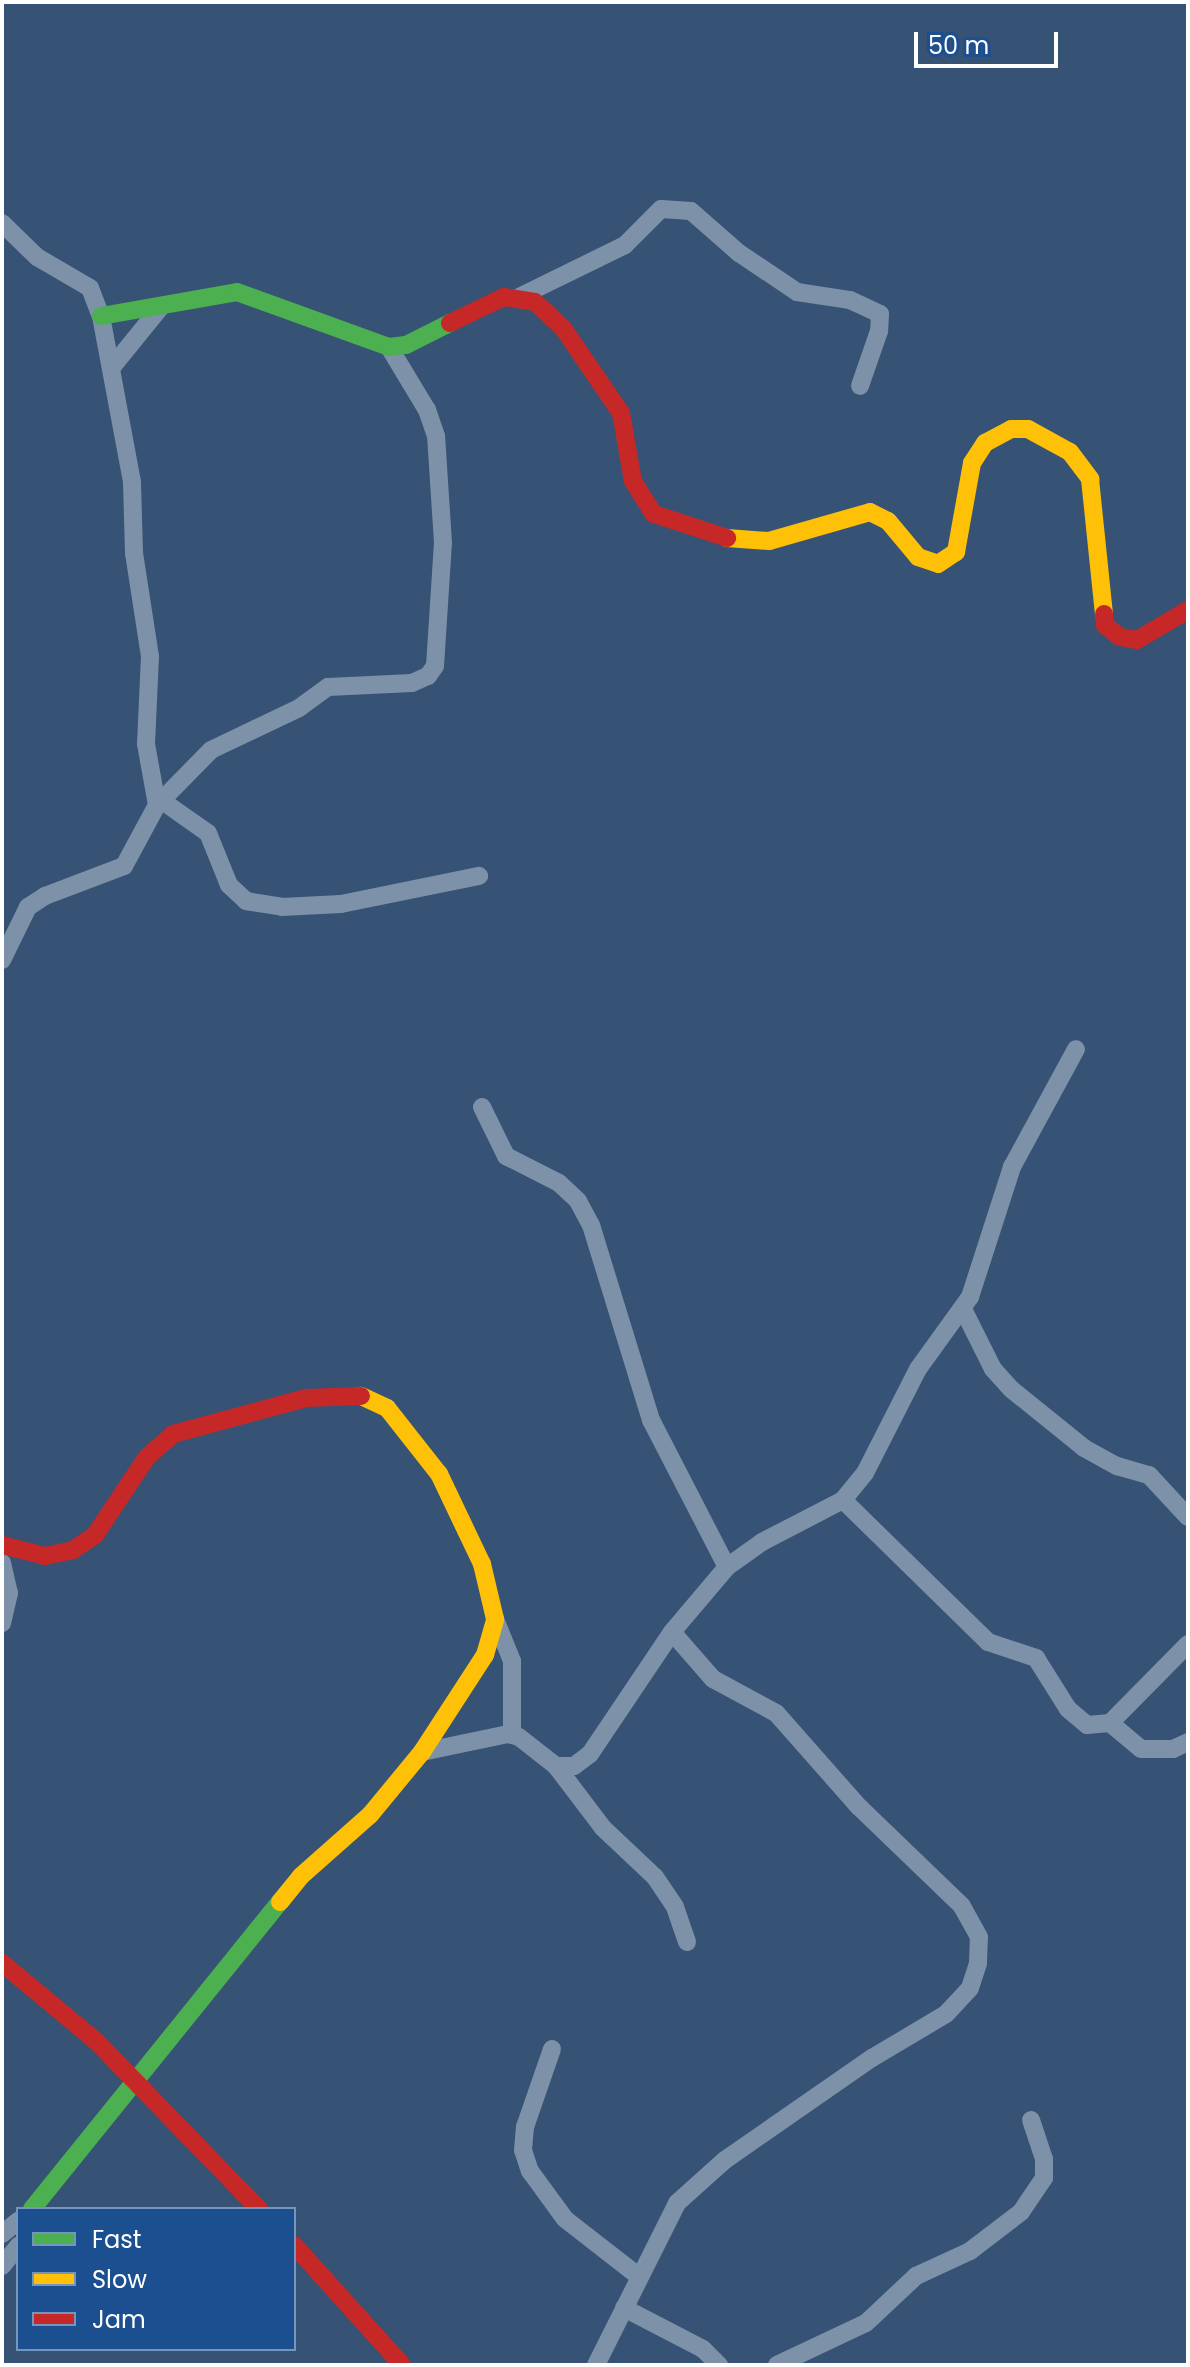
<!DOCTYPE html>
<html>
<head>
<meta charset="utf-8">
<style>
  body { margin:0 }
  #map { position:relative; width:1190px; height:2367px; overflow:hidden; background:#365274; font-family:Poppins,sans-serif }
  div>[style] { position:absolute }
  .street>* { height:18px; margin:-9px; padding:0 9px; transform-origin:9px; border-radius:9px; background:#7d92a8 }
  .fast>* { height:18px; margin:-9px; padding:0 9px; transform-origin:9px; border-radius:9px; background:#4caf50 }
  .slow>* { height:18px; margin:-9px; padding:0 9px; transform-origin:9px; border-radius:9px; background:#ffc107 }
  .jam>* { height:18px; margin:-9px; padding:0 9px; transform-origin:9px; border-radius:9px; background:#c62828 }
  span { translate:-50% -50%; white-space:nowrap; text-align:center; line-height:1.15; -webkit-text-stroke:7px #1b4f8f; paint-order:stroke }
  .frame { position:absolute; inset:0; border:4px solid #fff; pointer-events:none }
  .legend { position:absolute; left:16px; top:2207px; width:280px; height:144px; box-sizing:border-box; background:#1b4f8f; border:2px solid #7695bc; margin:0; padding:10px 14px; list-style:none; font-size:24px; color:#fff }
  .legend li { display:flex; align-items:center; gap:16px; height:40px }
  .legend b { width:40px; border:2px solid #7695bc }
  .scale { position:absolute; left:914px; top:32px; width:144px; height:36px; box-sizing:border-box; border:4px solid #fff; border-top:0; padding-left:10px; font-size:24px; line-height:28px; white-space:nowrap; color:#fff; -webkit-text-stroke:6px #1b4f8f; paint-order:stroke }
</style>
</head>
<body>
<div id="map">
  <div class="street">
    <i style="left:2px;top:223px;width:49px;rotate:44.2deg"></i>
    <i style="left:37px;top:257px;width:61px;rotate:30.3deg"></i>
    <i style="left:90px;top:288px;width:30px;rotate:69deg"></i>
    <i style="left:101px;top:316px;width:169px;rotate:79.4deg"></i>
    <i style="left:132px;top:482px;width:71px;rotate:88.4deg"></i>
    <i style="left:134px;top:553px;width:104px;rotate:81.2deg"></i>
    <i style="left:150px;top:656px;width:88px;rotate:92.6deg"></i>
    <i style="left:146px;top:744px;width:62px;rotate:79.8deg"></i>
    <i style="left:157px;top:805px;width:69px;rotate:118.4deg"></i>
    <i style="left:124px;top:866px;width:85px;rotate:159.2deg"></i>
    <i style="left:45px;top:896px;width:20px;rotate:147deg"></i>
    <i style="left:28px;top:907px;width:59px;rotate:116.1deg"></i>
    <i style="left:519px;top:297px;width:118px;rotate:-26.1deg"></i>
    <i style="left:625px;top:245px;width:51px;rotate:-45deg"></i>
    <i style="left:661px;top:209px;width:30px;rotate:4deg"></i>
    <i style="left:691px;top:211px;width:64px;rotate:41.2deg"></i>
    <i style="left:739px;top:253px;width:70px;rotate:33.9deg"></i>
    <i style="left:797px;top:292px;width:54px;rotate:8.6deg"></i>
    <i style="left:850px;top:300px;width:33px;rotate:25deg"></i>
    <i style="left:880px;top:314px;width:17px;rotate:93deg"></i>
    <i style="left:879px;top:331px;width:58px;rotate:109.1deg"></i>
    <i style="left:112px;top:367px;width:76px;rotate:-50.9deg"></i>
    <i style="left:161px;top:800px;width:57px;rotate:35.1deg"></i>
    <i style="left:208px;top:833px;width:56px;rotate:68deg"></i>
    <i style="left:229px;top:885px;width:23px;rotate:43deg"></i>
    <i style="left:246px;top:901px;width:36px;rotate:9deg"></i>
    <i style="left:282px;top:907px;width:59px;rotate:-2.9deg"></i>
    <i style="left:341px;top:904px;width:141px;rotate:-11.5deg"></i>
    <i style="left:157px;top:805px;width:77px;rotate:-45.5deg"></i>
    <i style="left:211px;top:750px;width:98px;rotate:-25.5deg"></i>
    <i style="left:299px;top:708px;width:36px;rotate:-36deg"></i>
    <i style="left:328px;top:687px;width:84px;rotate:-2.7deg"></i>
    <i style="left:412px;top:683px;width:17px;rotate:-24deg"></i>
    <i style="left:428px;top:676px;width:12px;rotate:-55deg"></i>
    <i style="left:435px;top:666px;width:123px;rotate:-86.3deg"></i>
    <i style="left:443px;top:543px;width:107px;rotate:-93.7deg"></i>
    <i style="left:436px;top:436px;width:28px;rotate:-109deg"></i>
    <i style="left:427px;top:410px;width:74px;rotate:-121.1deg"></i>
    <i style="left:482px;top:1107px;width:55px;rotate:63.9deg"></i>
    <i style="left:506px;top:1156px;width:59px;rotate:27deg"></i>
    <i style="left:559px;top:1183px;width:26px;rotate:43deg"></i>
    <i style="left:578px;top:1201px;width:27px;rotate:62deg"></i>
    <i style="left:591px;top:1225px;width:204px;rotate:72.9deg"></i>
    <i style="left:651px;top:1420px;width:165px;rotate:62.7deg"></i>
    <i style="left:963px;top:1309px;width:67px;rotate:63.4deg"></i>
    <i style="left:993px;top:1369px;width:27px;rotate:48deg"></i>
    <i style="left:1011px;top:1389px;width:94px;rotate:38.9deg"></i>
    <i style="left:1084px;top:1448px;width:38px;rotate:29deg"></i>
    <i style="left:1117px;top:1466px;width:33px;rotate:16deg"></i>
    <i style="left:1149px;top:1475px;width:57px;rotate:47.1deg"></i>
    <i style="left:843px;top:1500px;width:203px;rotate:44.4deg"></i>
    <i style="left:988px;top:1642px;width:51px;rotate:18.4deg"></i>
    <i style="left:1036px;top:1658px;width:60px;rotate:57.9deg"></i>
    <i style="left:1068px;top:1709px;width:25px;rotate:40deg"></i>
    <i style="left:1087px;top:1725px;width:23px;rotate:-5deg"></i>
    <i style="left:1110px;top:1723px;width:111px;rotate:-45.4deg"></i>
    <i style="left:2px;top:1563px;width:31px;rotate:77deg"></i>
    <i style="left:9px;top:1593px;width:31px;rotate:103deg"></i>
    <i style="left:495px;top:1619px;width:45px;rotate:68deg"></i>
    <i style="left:512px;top:1661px;width:74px;rotate:90deg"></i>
    <i style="left:1110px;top:1723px;width:40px;rotate:40deg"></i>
    <i style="left:1141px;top:1749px;width:32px"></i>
    <i style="left:1173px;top:1749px;width:17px;rotate:-25deg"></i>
    <i style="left:422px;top:1752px;width:88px;rotate:-11.8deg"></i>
    <i style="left:508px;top:1734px;width:11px;rotate:15deg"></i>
    <i style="left:519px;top:1737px;width:47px;rotate:38.1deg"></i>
    <i style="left:556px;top:1766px;width:18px"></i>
    <i style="left:574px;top:1766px;width:20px;rotate:-37deg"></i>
    <i style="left:590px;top:1754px;width:147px;rotate:-56.1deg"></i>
    <i style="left:672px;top:1632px;width:85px;rotate:-49.8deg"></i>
    <i style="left:727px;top:1567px;width:43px;rotate:-35.5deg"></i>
    <i style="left:762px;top:1542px;width:91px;rotate:-27.4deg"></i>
    <i style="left:843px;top:1500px;width:35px;rotate:-51deg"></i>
    <i style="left:865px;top:1473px;width:117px;rotate:-63deg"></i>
    <i style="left:918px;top:1369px;width:89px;rotate:-54.2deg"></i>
    <i style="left:970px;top:1297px;width:137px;rotate:-72.1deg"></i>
    <i style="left:1012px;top:1167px;width:134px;rotate:-61.5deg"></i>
    <i style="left:556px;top:1766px;width:78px;rotate:52.8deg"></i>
    <i style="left:603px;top:1828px;width:71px;rotate:43.3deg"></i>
    <i style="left:655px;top:1877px;width:36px;rotate:56deg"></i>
    <i style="left:675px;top:1907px;width:37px;rotate:71deg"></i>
    <i style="left:552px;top:2049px;width:83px;rotate:109.1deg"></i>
    <i style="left:525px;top:2127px;width:23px;rotate:95deg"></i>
    <i style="left:523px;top:2150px;width:22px;rotate:72deg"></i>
    <i style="left:530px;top:2171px;width:59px;rotate:53.9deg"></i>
    <i style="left:565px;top:2219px;width:91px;rotate:37.9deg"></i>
    <i style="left:2px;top:2234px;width:21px;rotate:-39deg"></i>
    <i style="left:2px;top:2266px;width:26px;rotate:-51deg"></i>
    <i style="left:624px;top:2308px;width:89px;rotate:27.4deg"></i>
    <i style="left:703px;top:2349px;width:23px;rotate:45deg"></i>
    <i style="left:596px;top:2365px;width:181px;rotate:-63.4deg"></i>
    <i style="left:677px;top:2203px;width:64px;rotate:-41.9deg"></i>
    <i style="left:725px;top:2160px;width:179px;rotate:-34.8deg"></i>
    <i style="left:872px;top:2058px;width:86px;rotate:-30.7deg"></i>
    <i style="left:946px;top:2014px;width:35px;rotate:-47deg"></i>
    <i style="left:970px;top:1988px;width:26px;rotate:-72deg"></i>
    <i style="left:978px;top:1963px;width:26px;rotate:-88deg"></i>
    <i style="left:979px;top:1937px;width:35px;rotate:-119deg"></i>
    <i style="left:962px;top:1906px;width:143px;rotate:-136.1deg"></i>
    <i style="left:859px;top:1807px;width:125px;rotate:-131.4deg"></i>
    <i style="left:776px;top:1713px;width:72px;rotate:-151.6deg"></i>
    <i style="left:713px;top:1679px;width:62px;rotate:-131.1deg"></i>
    <i style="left:777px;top:2365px;width:98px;rotate:-25.3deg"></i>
    <i style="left:866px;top:2323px;width:69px;rotate:-43.2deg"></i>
    <i style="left:916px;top:2276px;width:60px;rotate:-24.8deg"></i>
    <i style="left:970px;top:2251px;width:64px;rotate:-37.4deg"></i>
    <i style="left:1021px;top:2212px;width:41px;rotate:-55.9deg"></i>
    <i style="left:1044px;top:2178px;width:19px;rotate:-90deg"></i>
    <i style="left:1044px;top:2159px;width:41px;rotate:-108.4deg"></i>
  </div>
  <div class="fast">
    <i style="left:101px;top:316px;width:138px;rotate:-10deg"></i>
    <i style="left:237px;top:292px;width:162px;rotate:19.9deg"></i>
    <i style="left:389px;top:347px;width:17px;rotate:-7deg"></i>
    <i style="left:406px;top:345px;width:49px;rotate:-26.6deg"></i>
    <i style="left:32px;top:2209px;width:395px;rotate:-51.1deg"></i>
  </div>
  <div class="slow">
    <i style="left:727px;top:538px;width:42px;rotate:4.1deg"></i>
    <i style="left:769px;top:541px;width:105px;rotate:-16deg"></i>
    <i style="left:870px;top:512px;width:20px;rotate:27deg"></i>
    <i style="left:888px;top:521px;width:47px;rotate:50.2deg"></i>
    <i style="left:918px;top:557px;width:21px;rotate:19deg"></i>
    <i style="left:938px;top:564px;width:22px;rotate:-34deg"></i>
    <i style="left:956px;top:552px;width:90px;rotate:-79.8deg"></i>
    <i style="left:972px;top:463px;width:24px;rotate:-57deg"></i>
    <i style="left:985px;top:443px;width:30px;rotate:-28deg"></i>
    <i style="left:1011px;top:429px;width:17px"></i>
    <i style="left:1028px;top:429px;width:48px;rotate:28.7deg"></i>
    <i style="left:1070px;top:452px;width:34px;rotate:53deg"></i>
    <i style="left:1090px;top:479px;width:136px;rotate:84.1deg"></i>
    <i style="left:280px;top:1902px;width:33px;rotate:-51deg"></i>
    <i style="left:301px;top:1876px;width:92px;rotate:-41.5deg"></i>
    <i style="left:370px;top:1815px;width:82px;rotate:-50.5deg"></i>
    <i style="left:422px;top:1752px;width:116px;rotate:-57deg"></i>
    <i style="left:485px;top:1655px;width:37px;rotate:-74deg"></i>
    <i style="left:495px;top:1619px;width:57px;rotate:-103.3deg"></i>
    <i style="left:482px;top:1564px;width:100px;rotate:-115.5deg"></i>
    <i style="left:439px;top:1474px;width:84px;rotate:-128.2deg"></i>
    <i style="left:387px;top:1408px;width:29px;rotate:-155deg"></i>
  </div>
  <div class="jam">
    <i style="left:450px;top:323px;width:60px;rotate:-25.7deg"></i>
    <i style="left:504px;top:297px;width:31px;rotate:9deg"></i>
    <i style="left:535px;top:302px;width:38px;rotate:43deg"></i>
    <i style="left:563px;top:328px;width:103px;rotate:55.7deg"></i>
    <i style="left:621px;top:413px;width:69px;rotate:80deg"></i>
    <i style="left:633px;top:481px;width:39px;rotate:58deg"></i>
    <i style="left:654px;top:514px;width:77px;rotate:18.2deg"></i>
    <i style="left:1104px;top:614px;width:11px;rotate:85deg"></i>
    <i style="left:1105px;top:625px;width:19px;rotate:39deg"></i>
    <i style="left:1120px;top:637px;width:17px;rotate:10deg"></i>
    <i style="left:1137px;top:640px;width:59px;rotate:-30.5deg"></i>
    <i style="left:2px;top:1545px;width:44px;rotate:14.3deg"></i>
    <i style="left:45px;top:1556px;width:29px;rotate:-12deg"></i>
    <i style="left:73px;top:1550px;width:27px;rotate:-34deg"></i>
    <i style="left:95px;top:1535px;width:94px;rotate:-56.3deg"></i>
    <i style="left:147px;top:1457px;width:35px;rotate:-41deg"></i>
    <i style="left:173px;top:1434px;width:138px;rotate:-15.1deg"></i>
    <i style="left:306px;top:1398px;width:55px;rotate:-2.1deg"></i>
    <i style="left:2px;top:1963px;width:124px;rotate:39.7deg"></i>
    <i style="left:97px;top:2042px;width:233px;rotate:45.9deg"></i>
    <i style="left:294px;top:2245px;width:161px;rotate:48deg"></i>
  </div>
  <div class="frame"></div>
  <ul class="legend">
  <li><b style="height:10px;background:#4caf50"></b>Fast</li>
  <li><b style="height:10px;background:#ffc107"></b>Slow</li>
  <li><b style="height:10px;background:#c62828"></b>Jam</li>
  </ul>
  <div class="scale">50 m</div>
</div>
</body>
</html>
